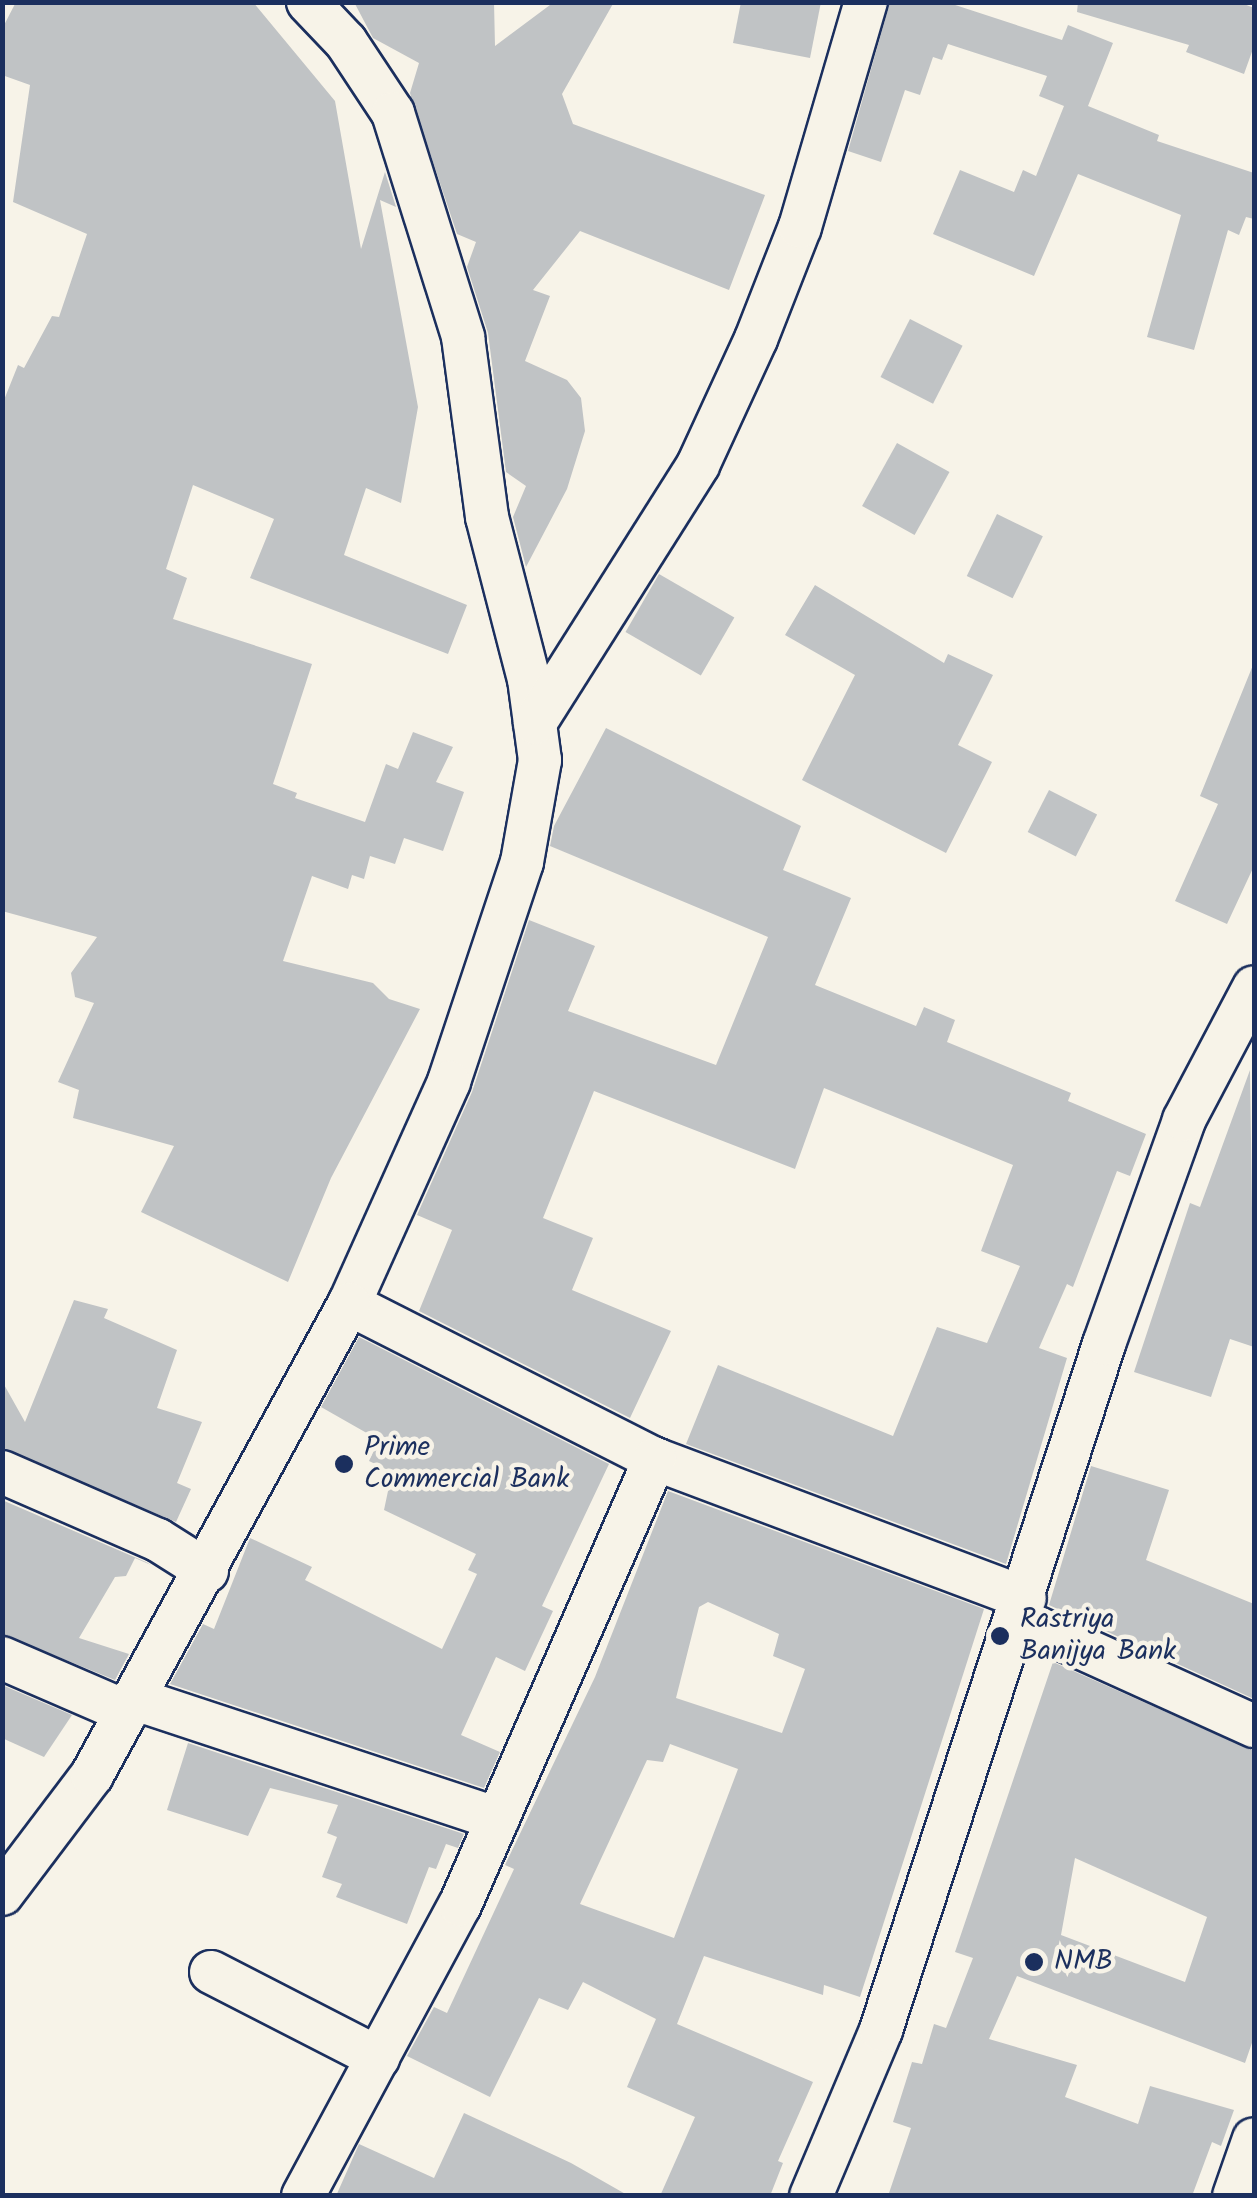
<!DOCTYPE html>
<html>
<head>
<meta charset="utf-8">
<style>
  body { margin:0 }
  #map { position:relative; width:1257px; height:2198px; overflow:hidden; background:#f7f3e8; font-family:Kalam,sans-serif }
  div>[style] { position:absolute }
  .building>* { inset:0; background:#c0c3c5; transform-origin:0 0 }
  .roads { filter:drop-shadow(2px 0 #1b2f5e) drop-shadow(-2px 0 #1b2f5e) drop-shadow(0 2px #1b2f5e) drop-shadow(0 -2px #1b2f5e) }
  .minor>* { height:42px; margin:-21px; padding:0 21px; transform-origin:21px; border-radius:21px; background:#f7f3e8 }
  .dots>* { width:28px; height:28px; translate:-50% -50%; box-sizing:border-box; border:5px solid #f7f3e8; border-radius:50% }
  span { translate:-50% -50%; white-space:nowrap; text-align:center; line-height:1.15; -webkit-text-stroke:9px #f7f3e8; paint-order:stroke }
  .poi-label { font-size:28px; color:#1b2f5e }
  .left { translate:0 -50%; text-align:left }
  .frame { position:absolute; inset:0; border:5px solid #1b2f5e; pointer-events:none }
</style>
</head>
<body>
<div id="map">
  <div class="building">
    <i style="clip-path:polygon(16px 2px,253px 2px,335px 101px,361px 249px,385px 172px,396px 207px,380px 200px,418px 407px,401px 503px,366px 488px,344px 555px,467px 605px,448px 654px,250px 578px,274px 519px,193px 485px,166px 569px,187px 578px,173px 619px,312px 664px,273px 784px,297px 793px,295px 798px,365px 822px,386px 764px,398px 769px,413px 732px,453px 747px,436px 782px,464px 792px,443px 851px,404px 838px,395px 864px,370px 856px,364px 879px,352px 875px,348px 889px,312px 876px,283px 961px,373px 983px,389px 999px,420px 1009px,331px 1178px,288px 1282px,141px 1212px,174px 1146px,73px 1118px,79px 1090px,58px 1082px,94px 1003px,75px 997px,71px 973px,97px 937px,2px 911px,2px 405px,18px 365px,24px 368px,52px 316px,59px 317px,87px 234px,13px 202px,30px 85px,2px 75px,2px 29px)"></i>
    <i style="clip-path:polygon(354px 2px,494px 2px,495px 46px,554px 2px,614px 2px,562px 94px,573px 124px,765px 195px,729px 290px,580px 231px,533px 290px,550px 296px,525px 361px,567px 380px,581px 398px,585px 431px,567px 489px,526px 567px,513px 517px,526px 486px,506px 472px,488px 333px,467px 267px,476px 242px,457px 234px,410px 93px,419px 63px,373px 38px)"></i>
    <i style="clip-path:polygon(741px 2px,821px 2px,810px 58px,733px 43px)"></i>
    <i style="clip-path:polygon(890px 2px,946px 2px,1062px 40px,1068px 25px,1113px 43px,1088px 106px,1159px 135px,1157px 141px,1254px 173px,1254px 219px,1246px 217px,1239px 235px,1228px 230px,1194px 350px,1147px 337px,1181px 215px,1078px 174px,1034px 276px,933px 234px,960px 170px,1014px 192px,1023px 170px,1036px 176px,1064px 106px,1039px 96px,1047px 76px,948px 44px,942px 60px,933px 57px,920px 95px,905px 90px,881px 162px,848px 151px)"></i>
    <i style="clip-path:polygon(1078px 2px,1239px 2px,1254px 8px,1254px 46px,1244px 74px,1186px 52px,1189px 45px,1077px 12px)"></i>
    <i style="left:910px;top:319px;width:59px;height:65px;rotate:27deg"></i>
    <i style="left:897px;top:443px;width:60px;height:72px;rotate:29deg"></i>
    <i style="left:997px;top:514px;width:51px;height:69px;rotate:26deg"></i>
    <i style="left:659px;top:574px;width:87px;height:67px;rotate:30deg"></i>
    <i style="clip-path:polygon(815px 585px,944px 663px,948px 654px,993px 675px,958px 745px,992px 762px,946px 853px,802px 780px,855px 675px,785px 635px)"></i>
    <i style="clip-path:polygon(1253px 665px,1254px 866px,1227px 924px,1175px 901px,1218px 804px,1200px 796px)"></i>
    <i style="clip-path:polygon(606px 728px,801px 826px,783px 870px,851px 898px,815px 985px,916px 1026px,924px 1007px,955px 1020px,947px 1042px,1071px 1093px,1068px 1101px,1146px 1134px,1130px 1176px,1117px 1171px,1073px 1287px,1067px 1284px,1039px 1348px,1067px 1358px,1006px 1564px,686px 1444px,718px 1365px,893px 1436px,937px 1327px,987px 1343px,1020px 1266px,981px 1251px,1013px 1165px,824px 1088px,795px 1169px,594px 1091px,543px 1218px,593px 1238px,572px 1290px,671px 1331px,630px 1418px,419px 1311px,452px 1230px,417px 1215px,472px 1092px,529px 920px,595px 946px,568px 1011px,716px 1065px,768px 937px,550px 846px,554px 826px)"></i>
    <i style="left:1049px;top:790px;width:54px;height:47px;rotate:27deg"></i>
    <i style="clip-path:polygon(1250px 1070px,1254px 1347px,1230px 1339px,1211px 1397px,1134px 1372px,1190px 1203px,1200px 1207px)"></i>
    <i style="clip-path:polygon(74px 1300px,108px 1309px,104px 1318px,177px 1350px,157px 1408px,202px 1422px,177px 1483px,191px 1489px,176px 1522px,2px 1448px,2px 1381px,25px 1422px)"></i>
    <i style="clip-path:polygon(359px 1337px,609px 1464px,542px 1606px,553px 1611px,525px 1671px,496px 1657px,461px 1735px,500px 1752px,484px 1788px,170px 1684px,203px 1624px,214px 1629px,250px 1538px,312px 1567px,305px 1580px,442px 1649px,477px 1574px,468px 1570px,476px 1554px,384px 1510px,392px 1472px,369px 1461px,379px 1440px,321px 1407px)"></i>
    <i style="clip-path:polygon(1091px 1466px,1169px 1490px,1146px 1560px,1254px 1604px,1254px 1699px,1049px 1605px)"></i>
    <i style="clip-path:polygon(evenodd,668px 1491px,984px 1609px,860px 1997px,824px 1985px,823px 1995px,704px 1956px,677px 2024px,813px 2082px,778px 2161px,783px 2163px,770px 2196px,660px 2196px,695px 2117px,627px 2087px,656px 2019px,583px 1982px,568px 2010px,539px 1998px,490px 2097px,407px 2056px,434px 2007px,447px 2013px,514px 1869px,505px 1865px,595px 1677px,668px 1491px,708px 1602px,779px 1634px,773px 1656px,805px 1669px,782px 1733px,676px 1698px,699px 1607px,708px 1602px,668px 1491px,670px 1744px,738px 1769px,674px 1938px,580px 1904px,647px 1760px,663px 1762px,670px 1744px)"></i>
    <i style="clip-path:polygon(2px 1500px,146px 1562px,151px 1565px,135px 1558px,126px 1576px,115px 1577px,79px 1638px,129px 1654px,115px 1680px,2px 1634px)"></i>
    <i style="clip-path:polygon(evenodd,1053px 1662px,1254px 1751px,1254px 2037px,1245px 2063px,1017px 1976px,989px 2039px,1077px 2065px,1065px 2097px,1138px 2124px,1150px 2086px,1234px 2110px,1221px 2146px,1212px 2142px,1192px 2196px,888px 2196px,911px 2128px,893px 2122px,912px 2062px,922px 2064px,934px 2024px,946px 2028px,973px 1958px,955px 1952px,1053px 1662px,1075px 1858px,1207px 1917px,1185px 1982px,1061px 1935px,1075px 1858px)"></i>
    <i style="clip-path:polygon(2px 1685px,72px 1715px,44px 1757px,2px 1738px)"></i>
    <i style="clip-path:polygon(188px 1743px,464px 1834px,458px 1848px,446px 1844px,436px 1869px,429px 1867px,407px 1924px,336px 1897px,342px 1884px,322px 1877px,337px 1837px,327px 1833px,338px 1805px,270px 1788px,248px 1836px,167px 1810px)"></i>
    <i style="clip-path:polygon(464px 2113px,571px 2163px,629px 2196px,336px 2196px,359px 2144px,434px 2178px)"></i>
  </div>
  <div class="roads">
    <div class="minor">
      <i style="left:308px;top:2px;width:55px;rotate:46.5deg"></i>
      <i style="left:346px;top:42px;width:85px;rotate:56.5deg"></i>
      <i style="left:393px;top:113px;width:235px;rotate:72.6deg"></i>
      <i style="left:463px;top:337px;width:182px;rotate:82.4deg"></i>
      <i style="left:487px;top:517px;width:167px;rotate:75.5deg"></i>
      <i style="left:529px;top:679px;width:82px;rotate:82.3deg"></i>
      <i style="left:540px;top:760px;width:104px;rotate:100deg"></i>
      <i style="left:522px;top:862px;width:232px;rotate:108.4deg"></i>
      <i style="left:449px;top:1082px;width:243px;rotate:114.2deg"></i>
      <i style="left:349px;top:1304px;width:343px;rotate:26.9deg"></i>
      <i style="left:655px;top:1459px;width:395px;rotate:20.6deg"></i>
      <i style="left:535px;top:723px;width:305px;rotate:-57.7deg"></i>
      <i style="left:698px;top:465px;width:139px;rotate:-65.3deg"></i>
      <i style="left:756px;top:339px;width:120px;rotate:-68.6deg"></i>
      <i style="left:800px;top:227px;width:234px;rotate:-73.7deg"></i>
      <i style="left:2px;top:1472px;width:170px;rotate:23.6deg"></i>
      <i style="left:158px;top:1540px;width:58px;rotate:32.3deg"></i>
      <i style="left:1018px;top:1619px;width:259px;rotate:24.4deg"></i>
      <i style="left:2px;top:1658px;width:136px;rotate:23.4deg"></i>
      <i style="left:135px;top:1699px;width:382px;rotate:18.3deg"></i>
      <i style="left:2px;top:1894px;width:149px;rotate:-52.9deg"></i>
      <i style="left:92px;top:1775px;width:537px;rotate:-61.38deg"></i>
      <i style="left:211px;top:1972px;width:188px;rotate:27.2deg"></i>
      <i style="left:303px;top:2196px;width:331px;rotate:-61.7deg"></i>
      <i style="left:460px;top:1905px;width:487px;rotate:-66.4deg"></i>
      <i style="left:811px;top:2196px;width:180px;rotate:-67.1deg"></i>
      <i style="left:881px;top:2030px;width:721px;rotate:-71.99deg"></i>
      <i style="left:1104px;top:1344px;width:238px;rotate:-70.3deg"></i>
      <i style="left:1184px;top:1120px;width:150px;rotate:-62.2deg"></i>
      <i style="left:1234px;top:2196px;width:60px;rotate:-70.7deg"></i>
    </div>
  </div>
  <div class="dots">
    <i style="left:344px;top:1464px;background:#1b2f5e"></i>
    <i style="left:1000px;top:1636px;background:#1b2f5e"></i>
    <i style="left:1034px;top:1962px;background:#1b2f5e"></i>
  </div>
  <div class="poi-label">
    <span class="left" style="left:364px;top:1464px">Prime<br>Commercial Bank</span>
    <span class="left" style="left:1020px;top:1636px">Rastriya<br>Banijya Bank</span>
    <span class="left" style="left:1054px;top:1962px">NMB</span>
  </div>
  <div class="frame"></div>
</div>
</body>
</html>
